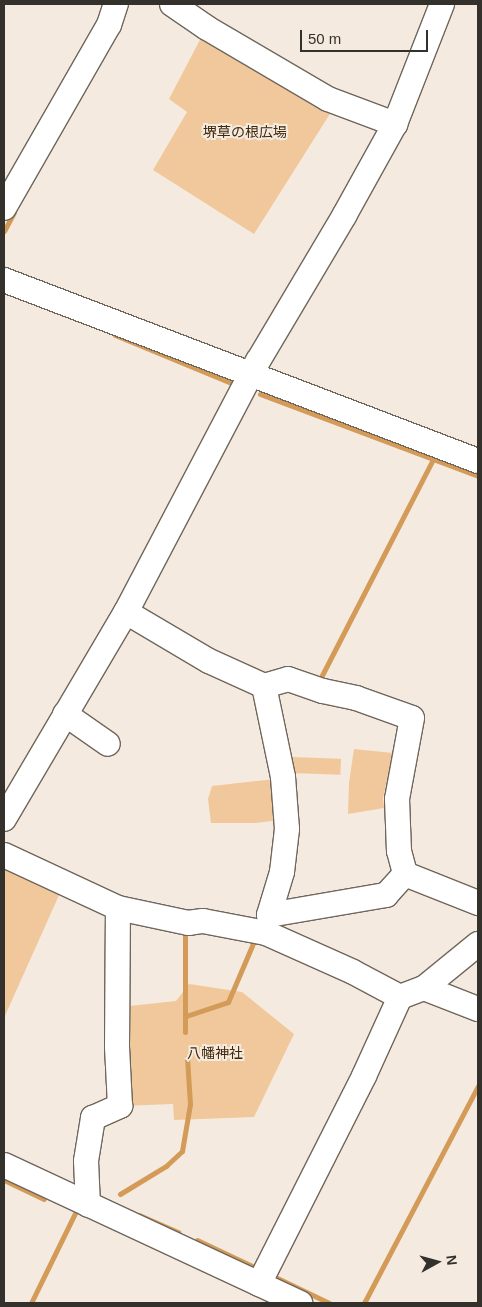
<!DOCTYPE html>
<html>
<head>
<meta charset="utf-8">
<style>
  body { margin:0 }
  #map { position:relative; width:482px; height:1307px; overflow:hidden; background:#f5eadf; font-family:Arial,"Noto Sans JP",sans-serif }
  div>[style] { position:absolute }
  .green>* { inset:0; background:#f0c89c; transform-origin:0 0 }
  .stream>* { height:5px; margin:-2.5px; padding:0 2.5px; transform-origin:2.5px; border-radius:2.5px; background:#d39b57 }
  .roads { filter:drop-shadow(1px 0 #6f665c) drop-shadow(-1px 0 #6f665c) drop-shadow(0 1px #6f665c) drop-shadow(0 -1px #6f665c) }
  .minor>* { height:24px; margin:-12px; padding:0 12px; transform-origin:12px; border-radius:12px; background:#fff }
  span { translate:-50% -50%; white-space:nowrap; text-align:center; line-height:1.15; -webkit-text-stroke:4px #f5eadf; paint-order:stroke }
  .park-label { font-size:14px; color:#3f280a }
  .frame { position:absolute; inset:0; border:5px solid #34302c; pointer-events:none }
  .north { position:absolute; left:412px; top:1237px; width:50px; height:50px; -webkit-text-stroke:4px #f5eadf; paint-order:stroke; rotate:83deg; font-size:14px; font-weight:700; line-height:20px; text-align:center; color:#34302c }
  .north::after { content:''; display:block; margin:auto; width:18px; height:22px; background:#34302c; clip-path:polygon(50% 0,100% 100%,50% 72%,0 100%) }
  .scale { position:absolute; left:300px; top:30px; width:128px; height:22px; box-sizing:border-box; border:2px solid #34302c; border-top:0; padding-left:6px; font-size:15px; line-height:18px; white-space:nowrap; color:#34302c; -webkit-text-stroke:4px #f5eadf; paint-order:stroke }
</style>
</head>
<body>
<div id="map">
  <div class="green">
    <i style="clip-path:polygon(202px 36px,333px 109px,254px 234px,153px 170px,187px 112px,169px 99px)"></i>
    <i style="clip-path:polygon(354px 749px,393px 753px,383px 798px,384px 808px,348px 814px,349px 783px)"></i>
    <i style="left:291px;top:757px;width:50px;height:16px;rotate:2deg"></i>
    <i style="clip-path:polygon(275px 779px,280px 820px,255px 823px,211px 823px,208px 799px,212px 786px)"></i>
    <i style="clip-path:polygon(4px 855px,64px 884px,4px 1018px)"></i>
    <i style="clip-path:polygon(189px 984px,242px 992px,294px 1034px,254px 1117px,174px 1120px,173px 1104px,120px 1106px,111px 1008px,176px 1001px)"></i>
  </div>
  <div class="stream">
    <i style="left:4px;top:231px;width:21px;rotate:-62deg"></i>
    <i style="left:115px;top:335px;width:129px;rotate:22.4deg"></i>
    <i style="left:234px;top:384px;width:4px;rotate:117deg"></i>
    <i style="left:260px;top:394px;width:233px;rotate:20.6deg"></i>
    <i style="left:318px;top:683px;width:252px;rotate:-62.8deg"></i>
    <i style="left:185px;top:934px;width:98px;rotate:90deg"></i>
    <i style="left:186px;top:1016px;width:44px;rotate:-18.4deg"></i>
    <i style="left:228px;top:1002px;width:66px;rotate:-66.9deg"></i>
    <i style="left:4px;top:1180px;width:44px;rotate:25.4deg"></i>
    <i style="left:120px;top:1194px;width:54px;rotate:-31.3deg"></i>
    <i style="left:166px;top:1166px;width:22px;rotate:-43deg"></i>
    <i style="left:182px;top:1151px;width:48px;rotate:-80.3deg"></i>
    <i style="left:190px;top:1104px;width:46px;rotate:-93.7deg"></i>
    <i style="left:139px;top:1215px;width:43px;rotate:23.6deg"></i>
    <i style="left:197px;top:1240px;width:61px;rotate:25.3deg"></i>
    <i style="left:271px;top:1275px;width:64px;rotate:25.8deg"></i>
    <i style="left:31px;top:1303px;width:102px;rotate:-63.9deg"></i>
    <i style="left:364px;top:1303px;width:245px;rotate:-62.3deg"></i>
  </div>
  <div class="roads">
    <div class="minor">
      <i style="left:172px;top:4px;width:42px;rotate:34.4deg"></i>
      <i style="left:207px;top:28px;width:140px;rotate:30.4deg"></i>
      <i style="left:328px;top:99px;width:72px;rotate:20.5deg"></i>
      <i style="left:4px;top:208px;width:211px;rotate:-60.2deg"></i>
      <i style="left:109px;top:25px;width:22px;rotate:-72deg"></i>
      <i style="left:4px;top:280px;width:507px;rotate:20.9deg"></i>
      <i style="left:126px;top:612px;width:96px;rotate:30.6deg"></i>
      <i style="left:209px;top:661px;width:60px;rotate:24.4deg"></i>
      <i style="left:264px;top:686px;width:25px;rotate:-16deg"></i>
      <i style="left:288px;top:679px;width:37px;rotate:19deg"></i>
      <i style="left:323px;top:691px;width:34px;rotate:12deg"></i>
      <i style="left:356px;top:698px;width:59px;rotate:19.7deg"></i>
      <i style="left:412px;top:718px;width:82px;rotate:100.5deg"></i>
      <i style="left:397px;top:799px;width:52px;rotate:87.8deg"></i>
      <i style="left:399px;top:851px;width:24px;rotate:75deg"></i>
      <i style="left:405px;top:874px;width:79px;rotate:21.7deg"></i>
      <i style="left:264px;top:686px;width:93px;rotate:78.2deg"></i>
      <i style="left:283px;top:777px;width:52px;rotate:85.6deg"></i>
      <i style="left:287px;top:829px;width:43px;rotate:96.6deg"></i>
      <i style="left:282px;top:872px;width:45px;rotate:106.8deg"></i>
      <i style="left:269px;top:915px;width:119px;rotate:-9.7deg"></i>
      <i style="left:386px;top:895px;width:28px;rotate:-48deg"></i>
      <i style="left:65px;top:714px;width:52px;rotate:34.9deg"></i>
      <i style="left:4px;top:819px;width:240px;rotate:-59.5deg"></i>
      <i style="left:126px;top:612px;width:284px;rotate:-62.3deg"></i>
      <i style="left:258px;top:361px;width:169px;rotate:-59.3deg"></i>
      <i style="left:344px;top:216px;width:105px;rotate:-61deg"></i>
      <i style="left:395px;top:124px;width:129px;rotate:-68.6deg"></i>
      <i style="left:4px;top:855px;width:126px;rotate:24.9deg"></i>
      <i style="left:118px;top:908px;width:72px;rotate:12.1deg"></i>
      <i style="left:188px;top:923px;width:15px;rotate:-8deg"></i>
      <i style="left:203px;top:921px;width:64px;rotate:10.8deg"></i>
      <i style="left:266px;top:933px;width:95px;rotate:24.1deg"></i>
      <i style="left:353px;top:972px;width:53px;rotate:28deg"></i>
      <i style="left:424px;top:988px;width:58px;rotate:21.3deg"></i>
      <i style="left:4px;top:1165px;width:327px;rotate:25deg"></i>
      <i style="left:88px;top:1205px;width:44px;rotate:-92.6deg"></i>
      <i style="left:86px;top:1161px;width:44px;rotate:-80.8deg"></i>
      <i style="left:93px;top:1118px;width:30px;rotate:-24deg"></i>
      <i style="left:120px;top:1106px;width:59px;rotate:-92.9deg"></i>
      <i style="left:117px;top:1047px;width:139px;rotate:-89.6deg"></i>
      <i style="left:259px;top:1284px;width:233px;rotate:-63.2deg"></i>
      <i style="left:364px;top:1076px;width:87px;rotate:-65.5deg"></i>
      <i style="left:400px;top:997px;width:26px;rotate:-21deg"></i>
      <i style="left:424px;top:988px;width:70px;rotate:-39.2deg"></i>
    </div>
  </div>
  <div class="park-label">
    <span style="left:245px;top:132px">堺草の根広場</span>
    <span style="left:215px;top:1053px">八幡神社</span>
  </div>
  <div class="frame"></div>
  <div class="north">N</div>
  <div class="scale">50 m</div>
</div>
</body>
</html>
